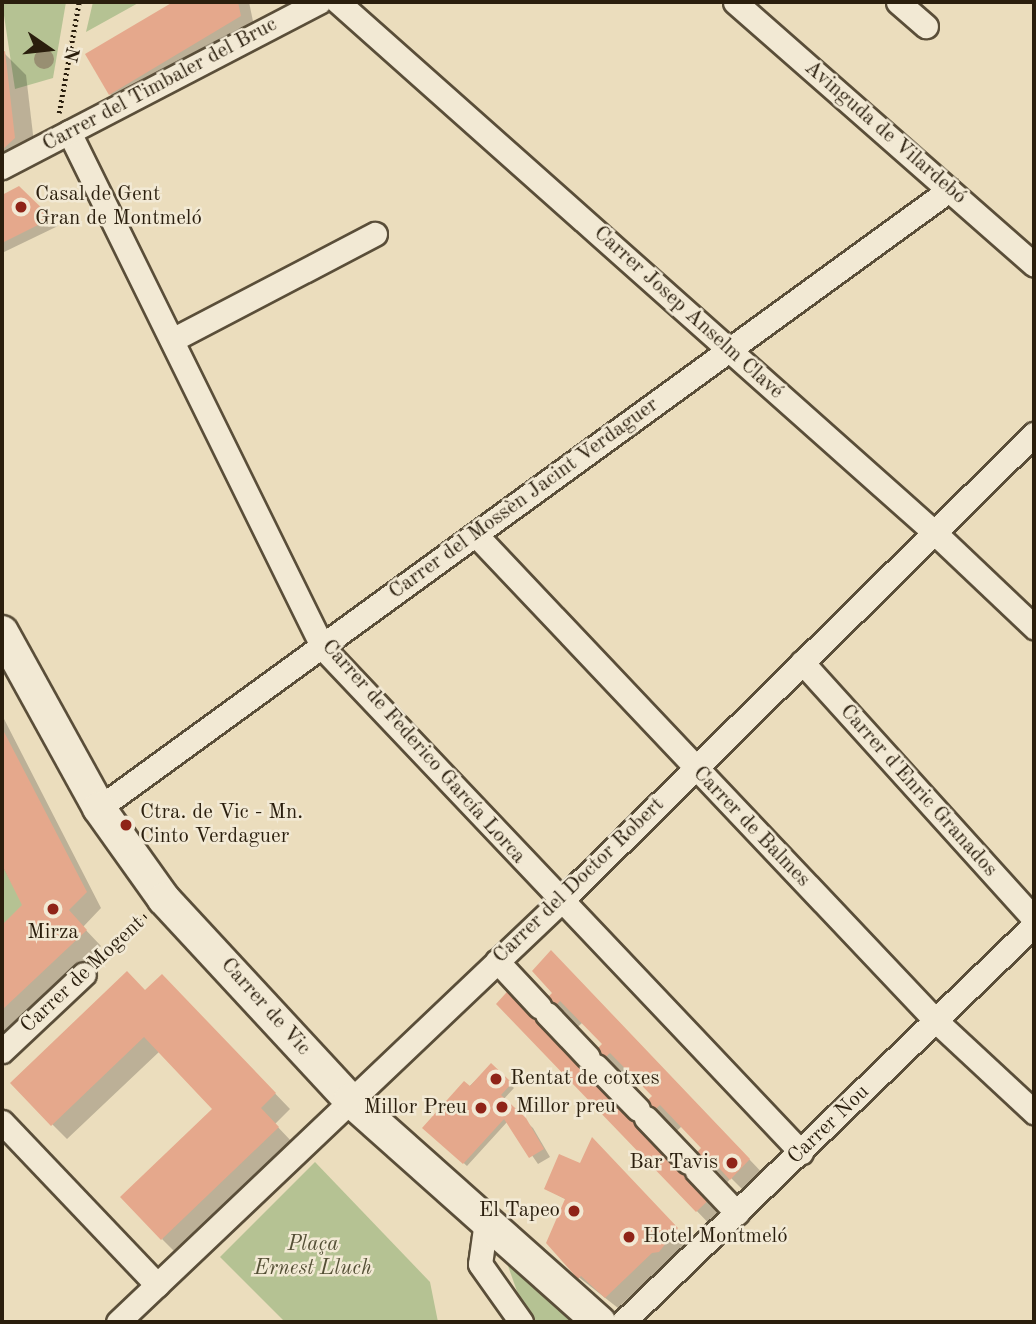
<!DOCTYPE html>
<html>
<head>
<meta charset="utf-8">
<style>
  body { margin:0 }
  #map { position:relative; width:1036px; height:1324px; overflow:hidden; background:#ebddbd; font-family:"Old Standard TT",serif }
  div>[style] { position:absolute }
  .green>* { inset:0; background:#b5c293 }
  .shadow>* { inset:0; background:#0003 }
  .building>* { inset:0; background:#e5a88c }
  .path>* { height:4.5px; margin-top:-2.25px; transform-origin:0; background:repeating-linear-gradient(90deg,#2a1e0d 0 2px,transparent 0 5.5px) }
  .roads { filter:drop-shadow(2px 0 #5a4e39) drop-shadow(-2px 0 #5a4e39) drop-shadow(0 2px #5a4e39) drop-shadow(0 -2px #5a4e39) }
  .street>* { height:23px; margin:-11.5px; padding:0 11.5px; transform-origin:11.5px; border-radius:11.5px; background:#f2e9d4 }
  .secondary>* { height:32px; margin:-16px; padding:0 16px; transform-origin:16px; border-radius:16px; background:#f2e9d4 }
  .trees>* { width:20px; height:20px; margin:-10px; border-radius:50%; background:#988f72 }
  .dots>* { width:19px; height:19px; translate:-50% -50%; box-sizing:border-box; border:4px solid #f2e9d4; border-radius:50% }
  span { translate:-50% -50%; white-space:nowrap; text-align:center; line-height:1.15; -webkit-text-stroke:5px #f2e9d4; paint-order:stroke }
  .street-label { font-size:21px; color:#2a1e0d }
  .poi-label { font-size:21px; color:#2a1e0d }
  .left { translate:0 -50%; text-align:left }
  .right { translate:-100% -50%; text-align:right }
  .park-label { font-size:21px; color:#544f35; font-style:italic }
  .frame { position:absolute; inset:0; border:4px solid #2a1e0d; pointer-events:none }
  .north { position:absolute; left:14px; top:14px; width:70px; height:70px; -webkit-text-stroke:5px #f2e9d4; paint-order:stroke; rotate:104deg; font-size:19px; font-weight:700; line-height:28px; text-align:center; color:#2a1e0d }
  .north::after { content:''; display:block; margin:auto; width:24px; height:32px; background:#2a1e0d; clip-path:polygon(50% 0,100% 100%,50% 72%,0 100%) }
</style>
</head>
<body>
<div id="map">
  <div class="green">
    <i style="clip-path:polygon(2px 2px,66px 2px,53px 78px,15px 89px)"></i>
    <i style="clip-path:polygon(93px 2px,140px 2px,86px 32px)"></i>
    <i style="clip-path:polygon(2px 862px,25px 908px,2px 931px)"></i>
    <i style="clip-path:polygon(315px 1162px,430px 1282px,438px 1322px,285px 1322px,220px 1257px)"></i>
    <i style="clip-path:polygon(507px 1263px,573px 1322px,535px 1322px,519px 1297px)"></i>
  </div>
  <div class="shadow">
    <i style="clip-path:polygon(177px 2px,249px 2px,255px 31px,126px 109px,110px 94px,87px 55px)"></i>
    <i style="clip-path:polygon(4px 53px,26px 75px,36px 160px,28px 170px,6px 173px,2px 169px)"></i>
    <i style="clip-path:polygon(18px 188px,58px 226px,2px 253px,2px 197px)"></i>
    <i style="clip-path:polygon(2px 715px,101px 908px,83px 927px,101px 946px,2px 1039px,2px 927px,24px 906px,2px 865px)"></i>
    <i style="clip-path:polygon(evenodd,573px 974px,770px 1181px,753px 1200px,731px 1178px,716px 1195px,735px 1216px,718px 1233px,498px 1004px,537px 1010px,573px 974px,583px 1022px,604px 1044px,587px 1061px,565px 1039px,583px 1022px,573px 974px,632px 1073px,654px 1097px,637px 1113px,615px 1090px,632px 1073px,573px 974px,682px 1126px,704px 1148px,688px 1164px,665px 1142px,682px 1126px)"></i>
    <i style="clip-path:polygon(177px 991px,290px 1109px,275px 1124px,293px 1143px,177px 1254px,162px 1239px,214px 1109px,160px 1051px,67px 1139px,52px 1124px,145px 992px)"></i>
    <i style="clip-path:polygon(491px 1066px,514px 1088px,503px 1100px,533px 1128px,550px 1157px,538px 1164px,508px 1121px,467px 1166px,425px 1128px)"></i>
    <i style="clip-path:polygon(546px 1189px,642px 1193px,688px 1240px,670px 1263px,664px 1264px,618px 1308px,576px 1275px,567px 1200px)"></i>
  </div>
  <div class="building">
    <i style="clip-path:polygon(173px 2px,238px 2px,241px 16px,109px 95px,85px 54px)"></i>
    <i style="clip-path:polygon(5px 51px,15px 138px,2px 150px,2px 52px)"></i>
    <i style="clip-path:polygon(19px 186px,52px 218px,2px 243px,2px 195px)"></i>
    <i style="clip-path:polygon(2px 728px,87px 892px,69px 910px,87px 930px,2px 1010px,2px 925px,22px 905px,2px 865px)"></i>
    <i style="clip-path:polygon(evenodd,551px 950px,750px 1159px,730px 1180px,709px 1157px,695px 1172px,715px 1194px,696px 1212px,496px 1004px,514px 984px,537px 1008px,552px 993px,532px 971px,551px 950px,560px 1001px,602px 1044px,587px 1059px,545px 1016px,560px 1001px,551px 950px,610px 1053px,652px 1096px,636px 1111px,595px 1067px,610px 1053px,551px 950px,660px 1105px,701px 1148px,687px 1163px,645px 1119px,660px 1105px)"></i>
    <i style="clip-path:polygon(127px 971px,145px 990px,162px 974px,276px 1093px,261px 1108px,279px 1127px,161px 1240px,120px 1197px,212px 1109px,144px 1037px,51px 1126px,10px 1083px)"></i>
    <i style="clip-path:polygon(491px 1063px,512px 1083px,501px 1095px,526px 1118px,544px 1149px,529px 1158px,504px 1119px,463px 1164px,422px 1128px,464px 1081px,470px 1086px)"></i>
    <i style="clip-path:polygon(592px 1137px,678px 1228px,659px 1252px,652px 1253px,605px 1298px,581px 1276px,578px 1279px,546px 1243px,565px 1199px,544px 1189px,559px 1154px,580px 1163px)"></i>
  </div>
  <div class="path">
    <i style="left:59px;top:113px;width:113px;rotate:-79.8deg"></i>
    <i style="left:100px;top:958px;width:62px;rotate:-43deg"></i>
  </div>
  <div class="roads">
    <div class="street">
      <i style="left:338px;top:2px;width:799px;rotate:41.65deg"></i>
      <i style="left:935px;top:533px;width:137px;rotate:43.5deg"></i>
      <i style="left:735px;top:2px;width:398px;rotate:41.3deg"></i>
      <i style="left:898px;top:2px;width:37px;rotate:41deg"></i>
      <i style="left:69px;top:132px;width:575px;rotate:63.79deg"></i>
      <i style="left:323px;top:648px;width:695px;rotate:46.52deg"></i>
      <i style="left:2px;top:167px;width:357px;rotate:-27.5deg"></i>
      <i style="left:172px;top:340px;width:229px;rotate:-27.6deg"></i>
      <i style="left:476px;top:535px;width:669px;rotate:46.57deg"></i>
      <i style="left:936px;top:1021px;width:134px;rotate:42.9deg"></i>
      <i style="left:802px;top:662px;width:346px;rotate:47.9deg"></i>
      <i style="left:99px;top:808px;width:1051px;rotate:-36.02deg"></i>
      <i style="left:497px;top:961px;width:62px;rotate:47deg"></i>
      <i style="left:547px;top:1014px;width:59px;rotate:46.4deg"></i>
      <i style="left:2px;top:1051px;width:112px;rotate:-43.2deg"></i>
      <i style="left:596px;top:1066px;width:60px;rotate:45.7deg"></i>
      <i style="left:646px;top:1118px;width:61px;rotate:46.3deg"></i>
      <i style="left:2px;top:1122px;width:225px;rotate:46.4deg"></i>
      <i style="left:697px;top:1171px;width:58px;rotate:46.4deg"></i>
      <i style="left:486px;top:1221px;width:43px;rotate:97.9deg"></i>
      <i style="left:480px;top:1264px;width:71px;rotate:54.7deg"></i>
      <i style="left:118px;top:1322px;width:611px;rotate:-43.54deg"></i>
      <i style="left:561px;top:901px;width:665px;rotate:-44.63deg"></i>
      <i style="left:623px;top:1322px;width:571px;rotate:-44.01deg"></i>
    </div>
    <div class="secondary">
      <i style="left:2px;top:632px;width:201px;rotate:61.1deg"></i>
      <i style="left:99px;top:808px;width:112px;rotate:54.5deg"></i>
      <i style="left:164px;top:899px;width:274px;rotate:47.2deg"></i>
      <i style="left:350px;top:1100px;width:334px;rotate:41.7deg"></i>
    </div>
  </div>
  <div class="trees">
    <i style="left:44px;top:59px"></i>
  </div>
  <div class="dots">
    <i style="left:21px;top:207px;background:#8f2418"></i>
    <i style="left:126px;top:825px;background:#8f2418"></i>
    <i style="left:53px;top:909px;background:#8f2418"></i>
    <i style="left:496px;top:1079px;background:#8f2418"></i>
    <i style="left:502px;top:1107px;background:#8f2418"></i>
    <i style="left:481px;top:1108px;background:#8f2418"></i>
    <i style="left:732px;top:1163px;background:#8f2418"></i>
    <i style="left:574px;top:1211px;background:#8f2418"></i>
    <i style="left:629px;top:1237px;background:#8f2418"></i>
  </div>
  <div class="street-label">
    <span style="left:160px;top:85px;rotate:-28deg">Carrer del Timbaler del Bruc</span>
    <span style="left:885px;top:133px;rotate:41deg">Avinguda de Vilardebó</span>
    <span style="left:688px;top:313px;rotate:42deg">Carrer Josep Anselm Clavé</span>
    <span style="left:524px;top:499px;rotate:-36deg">Carrer del Mossèn Jacint Verdaguer</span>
    <span style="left:423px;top:752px;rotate:48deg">Carrer de Federico García Lorca</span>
    <span style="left:918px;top:791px;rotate:48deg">Carrer d'Enric Granados</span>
    <span style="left:751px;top:827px;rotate:46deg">Carrer de Balmes</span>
    <span style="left:579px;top:881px;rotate:-44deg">Carrer del Doctor Robert</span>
    <span style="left:83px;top:975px;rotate:-43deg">Carrer de Mogent</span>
    <span style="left:265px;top:1007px;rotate:48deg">Carrer de Vic</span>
    <span style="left:829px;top:1125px;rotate:-44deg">Carrer Nou</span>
  </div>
  <div class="poi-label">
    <span class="left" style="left:35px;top:207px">Casal de Gent<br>Gran de Montmeló</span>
    <span class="left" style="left:140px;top:825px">Ctra. de Vic - Mn.<br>Cinto Verdaguer</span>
    <span style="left:53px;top:933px">Mirza</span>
    <span class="left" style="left:510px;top:1079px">Rentat de cotxes</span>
    <span class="left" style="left:516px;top:1107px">Millor preu</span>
    <span class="right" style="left:467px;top:1108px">Millor Preu</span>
    <span class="right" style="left:718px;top:1163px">Bar Tavis</span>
    <span class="right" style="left:560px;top:1211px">El Tapeo</span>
    <span class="left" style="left:643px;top:1237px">Hotel Montmeló</span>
  </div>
  <div class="park-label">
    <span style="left:313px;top:1257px">Plaça<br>Ernest Lluch</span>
  </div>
  <div class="frame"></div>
  <div class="north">N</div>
</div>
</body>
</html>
